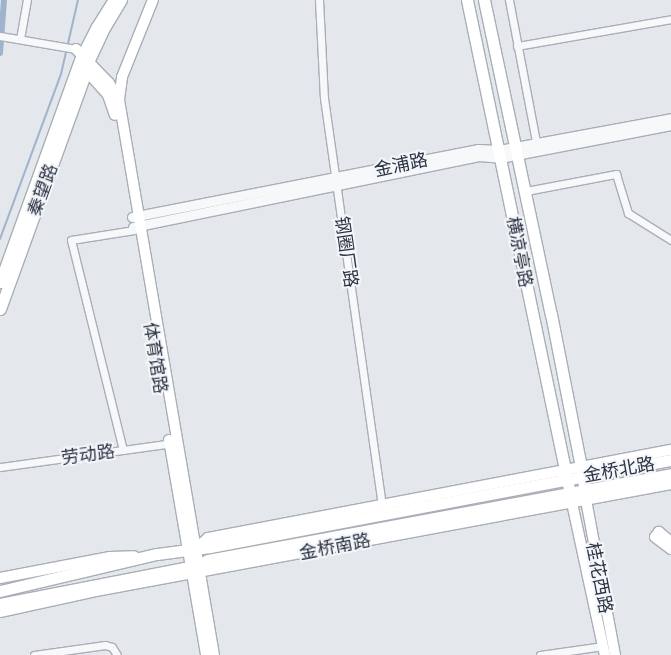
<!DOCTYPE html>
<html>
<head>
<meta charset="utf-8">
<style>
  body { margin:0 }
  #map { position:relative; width:671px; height:655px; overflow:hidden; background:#e4e7ec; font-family:Inter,"Noto Sans SC",sans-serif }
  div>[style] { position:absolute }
  .stream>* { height:2px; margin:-1px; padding:0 1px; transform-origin:1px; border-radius:1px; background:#9fb4cc }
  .canal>* { height:6px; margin:-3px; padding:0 3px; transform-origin:3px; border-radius:3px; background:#9fb4cc }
  .roads { filter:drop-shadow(1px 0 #a9aeb7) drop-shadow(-1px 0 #a9aeb7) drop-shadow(0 1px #a9aeb7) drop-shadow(0 -1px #a9aeb7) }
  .minor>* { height:7px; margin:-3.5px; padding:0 3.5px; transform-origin:3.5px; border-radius:3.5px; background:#f7f8fa }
  .tertiary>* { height:9px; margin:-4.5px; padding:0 4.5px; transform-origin:4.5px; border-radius:4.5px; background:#f7f8fa }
  .secondary>* { height:10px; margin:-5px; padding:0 5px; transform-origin:5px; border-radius:5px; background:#fff }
  .primary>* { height:11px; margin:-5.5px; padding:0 5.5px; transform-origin:5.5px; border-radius:5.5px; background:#fff }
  span { translate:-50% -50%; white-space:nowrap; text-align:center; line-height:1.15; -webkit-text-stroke:4px #f4f6f9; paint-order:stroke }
  .street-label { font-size:18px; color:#2b3445 }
</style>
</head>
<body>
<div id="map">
  <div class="stream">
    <i style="left:0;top:239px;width:176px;rotate:-69.7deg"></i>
    <i style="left:61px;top:74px;width:76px;rotate:-77.1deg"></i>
  </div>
  <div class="canal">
    <i style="left:0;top:53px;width:53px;rotate:-85.7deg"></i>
  </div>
  <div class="roads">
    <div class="minor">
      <i style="left:319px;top:0;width:98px;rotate:87.1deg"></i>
      <i style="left:324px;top:98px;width:410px;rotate:81.9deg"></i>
      <i style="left:509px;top:0;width:145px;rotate:79.2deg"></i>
      <i style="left:0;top:36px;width:77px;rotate:9.7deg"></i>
      <i style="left:20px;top:39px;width:40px;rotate:-80deg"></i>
      <i style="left:517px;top:46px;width:156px;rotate:-9.9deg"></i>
      <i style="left:526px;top:191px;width:92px;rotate:-10.7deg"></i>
      <i style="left:616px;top:174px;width:41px;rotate:72.9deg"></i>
      <i style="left:628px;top:213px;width:51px;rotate:32.1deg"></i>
      <i style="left:123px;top:450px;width:216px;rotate:-103.9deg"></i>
      <i style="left:71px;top:240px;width:64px;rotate:-9deg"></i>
      <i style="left:0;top:467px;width:175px;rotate:-7.9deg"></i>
      <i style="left:34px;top:655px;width:72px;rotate:-8deg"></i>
      <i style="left:105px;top:645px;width:7px;rotate:16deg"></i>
      <i style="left:112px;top:647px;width:9px;rotate:58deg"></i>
      <i style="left:540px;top:655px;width:64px;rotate:-8.1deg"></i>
    </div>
    <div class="tertiary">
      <i style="left:132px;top:217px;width:353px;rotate:-11.1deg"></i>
      <i style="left:478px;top:149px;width:21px;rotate:3deg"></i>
      <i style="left:499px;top:150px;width:175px;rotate:-10.5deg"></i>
      <i style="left:133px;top:227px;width:353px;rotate:-11.6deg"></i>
      <i style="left:479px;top:156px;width:21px;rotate:5deg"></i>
      <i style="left:500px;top:158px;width:174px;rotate:-10.9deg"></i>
    </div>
    <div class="secondary">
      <i style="left:76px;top:49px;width:47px;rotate:45.9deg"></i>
      <i style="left:109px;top:83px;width:20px;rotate:60deg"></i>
      <i style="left:119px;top:100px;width:563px;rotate:80.29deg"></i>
      <i style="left:80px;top:60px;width:37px;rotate:-63deg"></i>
      <i style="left:97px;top:27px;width:32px;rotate:-58deg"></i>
      <i style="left:82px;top:66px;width:39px;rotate:48deg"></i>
      <i style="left:108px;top:95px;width:21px;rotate:71deg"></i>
      <i style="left:87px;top:67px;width:38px;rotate:-65deg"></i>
      <i style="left:103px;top:32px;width:37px;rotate:-59deg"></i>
      <i style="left:119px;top:99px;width:22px;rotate:-82deg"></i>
      <i style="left:122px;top:77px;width:83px;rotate:-68.1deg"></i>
      <i style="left:169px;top:440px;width:218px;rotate:80.2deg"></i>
      <i style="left:586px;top:500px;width:158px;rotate:79.4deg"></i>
      <i style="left:572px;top:503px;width:156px;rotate:77.8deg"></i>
      <i style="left:671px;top:542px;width:16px;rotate:-140deg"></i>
      <i style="left:659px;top:532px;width:6px;rotate:129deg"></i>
      <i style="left:655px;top:537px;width:20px;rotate:37deg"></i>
      <i style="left:195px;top:549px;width:17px;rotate:-40deg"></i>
      <i style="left:208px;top:538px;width:471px;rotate:-10.8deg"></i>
      <i style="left:0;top:578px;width:112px;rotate:-10.8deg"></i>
      <i style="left:110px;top:557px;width:24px;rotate:-2deg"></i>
      <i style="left:0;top:612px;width:98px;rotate:-12.3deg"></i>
      <i style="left:96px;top:591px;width:585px;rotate:-10.54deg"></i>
    </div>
    <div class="primary">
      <i style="left:467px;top:0;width:514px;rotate:78.21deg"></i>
      <i style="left:484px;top:0;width:321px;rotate:78deg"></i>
      <i style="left:551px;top:314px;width:156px;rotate:78.9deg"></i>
      <i style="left:581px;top:467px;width:33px;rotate:81deg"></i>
      <i style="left:0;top:282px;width:233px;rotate:-70.2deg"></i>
      <i style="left:0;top:309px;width:253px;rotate:-70.1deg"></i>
      <i style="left:0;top:591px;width:161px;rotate:-13.3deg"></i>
      <i style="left:157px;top:554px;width:53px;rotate:-7.5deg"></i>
      <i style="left:210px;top:547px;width:469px;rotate:-10.7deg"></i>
      <i style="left:0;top:604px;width:202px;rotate:-11.1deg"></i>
      <i style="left:198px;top:565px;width:11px;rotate:-27deg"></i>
      <i style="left:208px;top:560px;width:471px;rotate:-10.5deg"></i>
    </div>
  </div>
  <div class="street-label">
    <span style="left:401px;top:165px;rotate:-12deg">金浦路</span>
    <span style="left:43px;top:190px;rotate:-70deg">秦望路</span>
    <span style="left:346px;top:252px;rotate:82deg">钢圈厂路</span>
    <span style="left:519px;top:252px;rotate:79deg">横凉亭路</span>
    <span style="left:155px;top:358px;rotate:81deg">体育馆路</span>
    <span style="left:88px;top:455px;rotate:-8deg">劳动路</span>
    <span style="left:619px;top:470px;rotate:-10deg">金桥北路</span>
    <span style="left:335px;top:547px;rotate:-11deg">金桥南路</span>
    <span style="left:599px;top:578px;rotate:79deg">桂花西路</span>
  </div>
</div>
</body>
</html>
